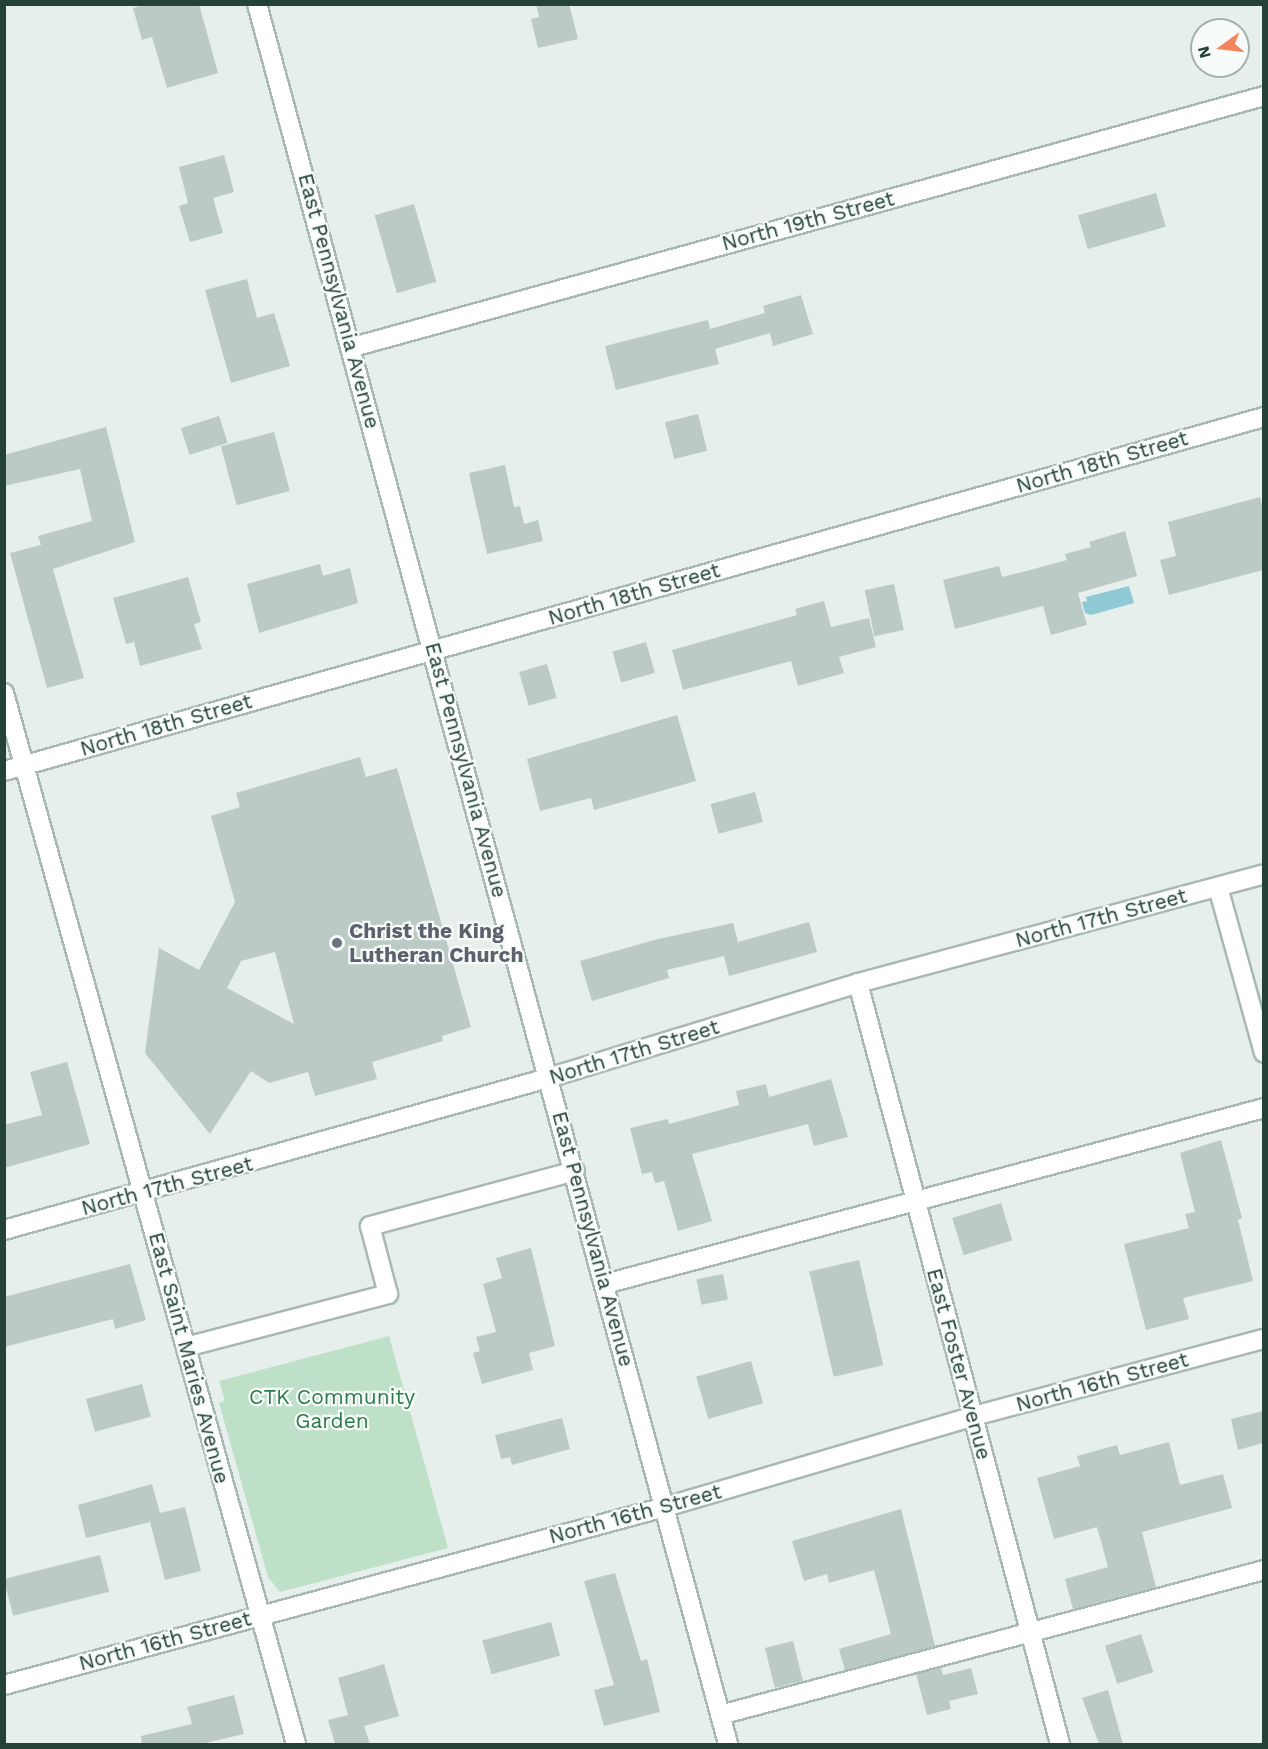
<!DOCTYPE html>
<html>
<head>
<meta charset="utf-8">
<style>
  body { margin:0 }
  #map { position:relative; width:1268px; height:1749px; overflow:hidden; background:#e6efeb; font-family:"Work Sans",sans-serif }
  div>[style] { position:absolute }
  .green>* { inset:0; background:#bfe0c8 }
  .water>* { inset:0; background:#8ec9d4 }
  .building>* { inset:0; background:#bbcac4; transform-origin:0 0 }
  .roads { filter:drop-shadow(2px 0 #a8b8b2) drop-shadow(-2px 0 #a8b8b2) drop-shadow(0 2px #a8b8b2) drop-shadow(0 -2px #a8b8b2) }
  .minor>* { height:18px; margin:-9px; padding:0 9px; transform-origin:9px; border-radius:9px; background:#fff }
  .dots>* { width:16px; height:16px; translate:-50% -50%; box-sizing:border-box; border:3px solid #f7fbf9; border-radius:50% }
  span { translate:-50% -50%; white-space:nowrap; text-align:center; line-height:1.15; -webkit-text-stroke:4.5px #f7fbf9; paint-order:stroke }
  .street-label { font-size:21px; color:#24423a }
  .worship-label { font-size:21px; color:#5b616d; font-weight:700 }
  .left { translate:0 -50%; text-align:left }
  .park-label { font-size:21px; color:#2d7a4b }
  .frame { position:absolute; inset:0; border:6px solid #24423a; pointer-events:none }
  .north { position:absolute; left:1190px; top:18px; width:60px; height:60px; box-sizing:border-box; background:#f7fbf9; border:2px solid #a3b1ad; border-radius:50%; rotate:255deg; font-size:16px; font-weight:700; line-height:24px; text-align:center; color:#24423a }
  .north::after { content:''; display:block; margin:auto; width:21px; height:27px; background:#f4845f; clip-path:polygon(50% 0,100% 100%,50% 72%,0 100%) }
</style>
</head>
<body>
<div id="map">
  <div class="green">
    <i style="clip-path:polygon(389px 1336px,448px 1548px,280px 1592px,268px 1577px,219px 1403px,225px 1401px,219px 1381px)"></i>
  </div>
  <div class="water">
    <i style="clip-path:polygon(1129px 586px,1134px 603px,1091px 615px,1085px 613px,1082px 602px,1087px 601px,1086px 597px)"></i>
  </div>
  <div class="building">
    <i style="clip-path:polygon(147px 4px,199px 4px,218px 73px,167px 88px,152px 37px,142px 40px,133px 8px)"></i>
    <i style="clip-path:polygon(536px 4px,569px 4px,578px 39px,538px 48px,531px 19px,539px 17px)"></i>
    <i style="clip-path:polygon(224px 155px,234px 192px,213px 198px,223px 233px,190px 242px,179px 206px,188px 203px,179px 167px)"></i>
    <i style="left:1156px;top:193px;width:35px;height:81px;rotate:74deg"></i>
    <i style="left:414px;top:204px;width:81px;height:41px;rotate:74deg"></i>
    <i style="clip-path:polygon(247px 279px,257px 318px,274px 313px,290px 366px,231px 383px,205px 290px)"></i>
    <i style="clip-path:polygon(801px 295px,813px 334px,773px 346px,770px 333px,715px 349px,719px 364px,616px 390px,605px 346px,708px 320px,710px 329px,765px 313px,763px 306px)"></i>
    <i style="left:698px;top:414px;width:38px;height:34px;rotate:76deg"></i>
    <i style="left:219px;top:416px;width:28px;height:40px;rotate:72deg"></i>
    <i style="clip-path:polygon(106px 427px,135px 542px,53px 569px,84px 678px,47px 688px,10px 553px,41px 545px,38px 536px,92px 521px,80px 469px,4px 486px,4px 455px)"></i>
    <i style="left:274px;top:432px;width:61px;height:55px;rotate:75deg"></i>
    <i style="clip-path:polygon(505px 465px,514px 507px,520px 506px,524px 524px,538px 520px,543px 541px,487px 554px,469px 473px)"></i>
    <i style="clip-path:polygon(1260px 497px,1263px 510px,1263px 570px,1169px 595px,1160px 560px,1176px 556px,1168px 522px)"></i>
    <i style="clip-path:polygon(1125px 531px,1137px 576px,1078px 593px,1087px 625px,1051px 635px,1043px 606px,955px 629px,943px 580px,999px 566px,1002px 577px,1030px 570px,1067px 560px,1065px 554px,1091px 547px,1089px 542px)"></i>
    <i style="clip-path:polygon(320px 564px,323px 576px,350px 568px,358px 603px,259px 633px,247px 584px)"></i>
    <i style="clip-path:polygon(188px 577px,201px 622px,194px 624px,202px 649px,140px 666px,134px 642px,126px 644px,113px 598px)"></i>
    <i style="left:894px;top:584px;width:47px;height:30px;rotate:78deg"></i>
    <i style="clip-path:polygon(824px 601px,831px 627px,869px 618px,876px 647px,839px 657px,844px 673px,798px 686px,791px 661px,683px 690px,672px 650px,797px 615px,795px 609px)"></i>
    <i style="left:646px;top:642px;width:32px;height:35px;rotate:74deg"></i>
    <i style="left:547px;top:664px;width:35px;height:29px;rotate:74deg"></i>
    <i style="clip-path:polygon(677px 715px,696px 781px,594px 810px,591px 798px,540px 811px,527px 759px)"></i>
    <i style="clip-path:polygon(evenodd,360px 757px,366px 777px,397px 768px,471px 1027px,442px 1036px,443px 1041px,372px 1062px,377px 1079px,315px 1096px,308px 1072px,269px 1083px,251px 1071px,210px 1134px,145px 1053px,159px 948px,199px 970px,235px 902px,211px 816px,240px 807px,236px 793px,360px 757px,275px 952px,294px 1024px,227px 988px,241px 961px,275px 952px)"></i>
    <i style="left:755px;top:792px;width:31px;height:46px;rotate:75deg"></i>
    <i style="clip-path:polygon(809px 922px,817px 952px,729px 976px,724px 956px,667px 970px,669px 978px,592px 1001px,580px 961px,658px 939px,733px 923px,738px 942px)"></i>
    <i style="clip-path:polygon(67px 1062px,90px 1144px,4px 1168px,4px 1125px,42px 1115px,30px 1072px)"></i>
    <i style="clip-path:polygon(831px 1079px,848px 1137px,814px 1146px,808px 1124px,692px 1154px,712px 1221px,678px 1231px,664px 1181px,655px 1183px,652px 1172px,642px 1174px,630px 1128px,668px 1119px,669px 1124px,739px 1105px,736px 1091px,766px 1084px,769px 1097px)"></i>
    <i style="clip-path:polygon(1221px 1140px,1242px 1218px,1238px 1220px,1253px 1281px,1183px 1298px,1189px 1319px,1146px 1330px,1124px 1244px,1189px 1228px,1185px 1214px,1195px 1212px,1180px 1153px)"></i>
    <i style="left:1001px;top:1203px;width:39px;height:51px;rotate:73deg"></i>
    <i style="clip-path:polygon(531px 1248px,555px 1346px,529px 1353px,533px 1370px,482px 1384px,473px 1353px,480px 1351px,476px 1337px,496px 1332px,483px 1284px,502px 1278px,496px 1258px)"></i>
    <i style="left:859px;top:1260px;width:108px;height:51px;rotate:77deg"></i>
    <i style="clip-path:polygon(130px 1264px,146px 1320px,115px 1329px,113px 1319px,4px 1347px,4px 1297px)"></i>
    <i style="left:723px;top:1274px;width:26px;height:27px;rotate:79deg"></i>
    <i style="left:751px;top:1361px;width:44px;height:57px;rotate:74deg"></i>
    <i style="left:142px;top:1384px;width:34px;height:58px;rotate:75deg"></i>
    <i style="clip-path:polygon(1263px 1411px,1263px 1443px,1238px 1450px,1231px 1419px)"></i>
    <i style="clip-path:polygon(562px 1418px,570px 1449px,512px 1465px,510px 1457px,501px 1459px,495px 1435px)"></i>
    <i style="clip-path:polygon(1169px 1442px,1180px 1485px,1223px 1474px,1232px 1508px,1142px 1532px,1156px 1587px,1073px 1609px,1065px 1579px,1108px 1567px,1097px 1527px,1054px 1539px,1037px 1478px,1080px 1466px,1077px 1456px,1117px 1445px,1120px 1455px)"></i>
    <i style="clip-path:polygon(152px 1484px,160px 1513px,185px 1507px,201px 1571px,165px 1580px,150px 1522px,86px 1538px,78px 1505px)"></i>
    <i style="clip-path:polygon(901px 1509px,935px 1646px,845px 1670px,839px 1649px,891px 1634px,874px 1570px,829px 1583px,827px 1574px,804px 1581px,792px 1541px)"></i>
    <i style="left:100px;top:1555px;width:38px;height:99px;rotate:76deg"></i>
    <i style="clip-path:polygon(615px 1573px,641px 1661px,647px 1659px,660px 1712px,604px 1726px,594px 1690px,614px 1685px,584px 1581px)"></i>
    <i style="left:551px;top:1622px;width:35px;height:71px;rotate:75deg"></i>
    <i style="left:1141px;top:1634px;width:40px;height:38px;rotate:72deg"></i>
    <i style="left:793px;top:1641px;width:41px;height:29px;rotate:76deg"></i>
    <i style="clip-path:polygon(384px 1664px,399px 1716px,364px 1726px,370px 1744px,335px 1744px,328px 1720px,348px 1715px,338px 1678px)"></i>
    <i style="clip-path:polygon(941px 1668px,943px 1675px,971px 1668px,978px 1694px,949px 1701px,951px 1709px,927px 1715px,916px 1674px)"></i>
    <i style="clip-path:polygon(1108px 1690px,1123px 1744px,1099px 1744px,1082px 1698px)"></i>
    <i style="clip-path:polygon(234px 1695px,244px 1734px,201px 1744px,142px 1744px,141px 1736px,192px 1724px,187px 1707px)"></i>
  </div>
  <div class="roads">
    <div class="minor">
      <i style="left:257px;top:4px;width:1803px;rotate:74.85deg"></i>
      <i style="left:353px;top:347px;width:945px;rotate:-15.4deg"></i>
      <i style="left:4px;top:693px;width:1091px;rotate:74.47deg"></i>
      <i style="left:4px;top:771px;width:1309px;rotate:-15.69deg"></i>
      <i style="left:1218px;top:887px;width:172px;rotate:74.5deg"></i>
      <i style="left:858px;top:983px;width:787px;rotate:75.13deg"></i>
      <i style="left:4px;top:1230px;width:565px;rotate:-15.61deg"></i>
      <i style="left:548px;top:1078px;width:324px;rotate:-17deg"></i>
      <i style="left:858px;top:983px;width:420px;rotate:-15deg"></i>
      <i style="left:605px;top:1284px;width:682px;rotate:-14.95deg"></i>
      <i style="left:186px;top:1347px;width:209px;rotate:-14.7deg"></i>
      <i style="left:388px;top:1294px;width:70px;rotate:-104.8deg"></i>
      <i style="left:370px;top:1226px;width:212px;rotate:-15deg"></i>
      <i style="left:4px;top:1685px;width:685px;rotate:-15.07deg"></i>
      <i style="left:665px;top:1507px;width:322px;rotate:-16.4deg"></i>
      <i style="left:974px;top:1416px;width:300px;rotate:-14.9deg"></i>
      <i style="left:720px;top:1715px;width:563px;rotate:-14.92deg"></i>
    </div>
  </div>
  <div class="dots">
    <i style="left:337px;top:943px;background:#6b7280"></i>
  </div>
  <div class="street-label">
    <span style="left:808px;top:221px;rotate:-15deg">North 19th Street</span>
    <span style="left:339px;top:301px;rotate:75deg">East Pennsylvania Avenue</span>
    <span style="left:1102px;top:462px;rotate:-16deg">North 18th Street</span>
    <span style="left:634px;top:594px;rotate:-16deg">North 18th Street</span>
    <span style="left:166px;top:725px;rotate:-16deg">North 18th Street</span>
    <span style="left:466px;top:770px;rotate:75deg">East Pennsylvania Avenue</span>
    <span style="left:1101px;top:918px;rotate:-15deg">North 17th Street</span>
    <span style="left:634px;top:1052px;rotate:-17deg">North 17th Street</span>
    <span style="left:167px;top:1186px;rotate:-15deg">North 17th Street</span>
    <span style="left:593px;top:1239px;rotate:75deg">East Pennsylvania Avenue</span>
    <span style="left:189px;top:1358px;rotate:75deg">East Saint Maries Avenue</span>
    <span style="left:959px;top:1364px;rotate:75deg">East Foster Avenue</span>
    <span style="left:1102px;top:1382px;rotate:-15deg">North 16th Street</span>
    <span style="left:635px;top:1514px;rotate:-15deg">North 16th Street</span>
    <span style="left:165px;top:1641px;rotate:-15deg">North 16th Street</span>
  </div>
  <div class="worship-label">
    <span class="left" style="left:349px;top:943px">Christ the King<br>Lutheran Church</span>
  </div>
  <div class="park-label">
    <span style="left:332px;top:1409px">CTK Community<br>Garden</span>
  </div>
  <div class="frame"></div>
  <div class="north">N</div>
</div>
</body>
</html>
